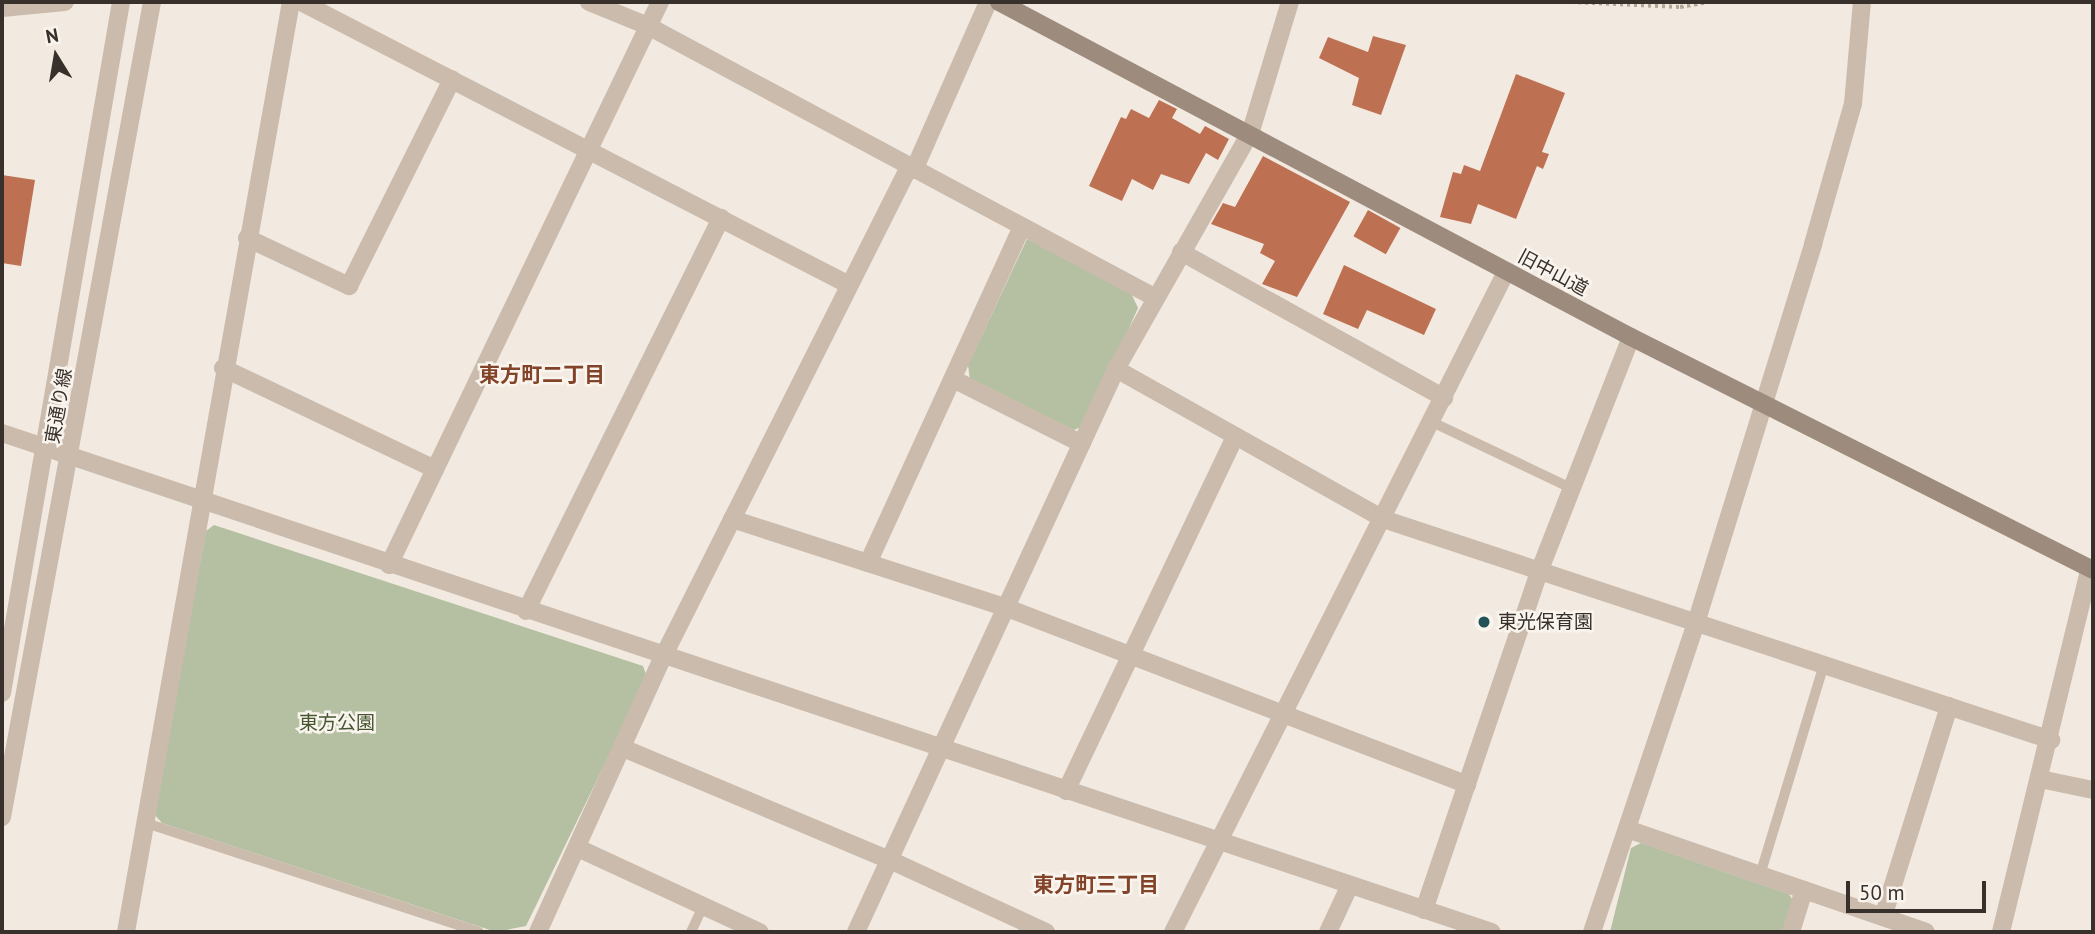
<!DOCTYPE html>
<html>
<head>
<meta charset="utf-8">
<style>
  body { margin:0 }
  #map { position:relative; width:2095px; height:934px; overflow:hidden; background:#f2eae0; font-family:"PT Sans","Noto Sans JP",sans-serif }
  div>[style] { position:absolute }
  .green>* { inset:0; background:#b4c0a1 }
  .building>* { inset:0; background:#be7152; transform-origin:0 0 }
  .path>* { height:3.5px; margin-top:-1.75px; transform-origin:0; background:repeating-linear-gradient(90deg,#b5a597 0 3.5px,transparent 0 7px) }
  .service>* { height:10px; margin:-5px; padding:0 5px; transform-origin:5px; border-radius:5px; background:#cabbad }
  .minor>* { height:18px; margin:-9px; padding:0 9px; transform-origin:9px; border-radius:9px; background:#cabbad }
  .tertiary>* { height:18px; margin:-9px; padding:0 9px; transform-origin:9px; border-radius:9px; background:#cabbad }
  .secondary>* { height:18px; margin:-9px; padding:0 9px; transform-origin:9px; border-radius:9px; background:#9d8b7e }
  .dots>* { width:19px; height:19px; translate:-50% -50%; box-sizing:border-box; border:4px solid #f9f4ed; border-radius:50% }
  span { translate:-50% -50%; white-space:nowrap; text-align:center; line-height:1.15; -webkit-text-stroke:5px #f9f4ed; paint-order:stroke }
  .street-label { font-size:19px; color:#38302b }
  .poi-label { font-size:19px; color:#38302b }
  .left { translate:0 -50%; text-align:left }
  .park-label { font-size:19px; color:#465530 }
  .neighbourhood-label { font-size:21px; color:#824329; font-weight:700 }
  .frame { position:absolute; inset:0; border:4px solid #38302b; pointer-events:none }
  .north { position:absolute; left:21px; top:21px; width:70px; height:70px; -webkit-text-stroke:5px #f9f4ed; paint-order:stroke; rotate:349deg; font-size:19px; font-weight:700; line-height:28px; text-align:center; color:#38302b }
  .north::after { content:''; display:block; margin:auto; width:24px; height:32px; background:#38302b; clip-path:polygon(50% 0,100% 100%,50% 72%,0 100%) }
  .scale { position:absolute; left:1846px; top:881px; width:140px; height:32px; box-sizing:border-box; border:4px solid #38302b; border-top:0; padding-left:9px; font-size:21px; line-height:24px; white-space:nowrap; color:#38302b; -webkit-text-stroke:5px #f9f4ed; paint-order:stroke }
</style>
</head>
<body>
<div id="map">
  <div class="green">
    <i style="clip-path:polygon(1027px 239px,1131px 293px,1138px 308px,1085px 425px,1074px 430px,970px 380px,968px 365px)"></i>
    <i style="clip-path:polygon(214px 525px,643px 666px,647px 677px,526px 926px,496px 932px,162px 823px,154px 814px,206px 531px)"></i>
    <i style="clip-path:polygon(1641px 843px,1789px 894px,1794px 902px,1785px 932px,1610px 932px,1631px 848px)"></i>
  </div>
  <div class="building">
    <i style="clip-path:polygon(1373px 36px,1406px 45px,1381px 115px,1352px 105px,1359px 78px,1319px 58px,1328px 37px,1368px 52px)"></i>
    <i style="clip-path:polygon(1516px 74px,1565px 93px,1542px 152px,1549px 154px,1543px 169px,1537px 166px,1516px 219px,1478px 204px,1471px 224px,1440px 217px,1453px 172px,1461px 174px,1464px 165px,1480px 171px)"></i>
    <i style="clip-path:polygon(1159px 100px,1177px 109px,1172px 118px,1200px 134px,1205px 126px,1229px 139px,1218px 160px,1206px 153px,1189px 184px,1161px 174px,1153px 190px,1132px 179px,1122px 201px,1089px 186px,1121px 117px,1126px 119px,1131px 109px,1149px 118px)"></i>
    <i style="clip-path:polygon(1263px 156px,1350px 202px,1297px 297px,1262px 284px,1275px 261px,1260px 253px,1264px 244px,1211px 224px,1223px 203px,1235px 207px)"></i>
    <i style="clip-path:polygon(2px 175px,35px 180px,21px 266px,2px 263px)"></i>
    <i style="left:1368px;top:210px;width:37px;height:30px;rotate:29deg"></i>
    <i style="clip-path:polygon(1344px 265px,1436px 309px,1424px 335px,1367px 310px,1358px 329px,1323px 314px)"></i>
  </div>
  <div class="path">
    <i style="left:1571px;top:2px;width:109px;rotate:2.6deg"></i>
    <i style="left:1680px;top:7px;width:29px;rotate:-10deg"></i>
  </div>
  <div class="service">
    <i style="left:1432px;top:422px;width:156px;rotate:25.4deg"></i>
    <i style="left:146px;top:823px;width:350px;rotate:18.1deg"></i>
    <i style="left:1760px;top:875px;width:220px;rotate:-73.1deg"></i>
    <i style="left:691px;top:932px;width:29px;rotate:-65deg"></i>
  </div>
  <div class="minor">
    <i style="left:301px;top:2px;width:617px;rotate:27.31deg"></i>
    <i style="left:589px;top:2px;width:64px;rotate:22.1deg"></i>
    <i style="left:648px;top:26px;width:574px;rotate:28.17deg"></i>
    <i style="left:2px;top:8px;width:63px;rotate:-5.4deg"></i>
    <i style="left:914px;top:170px;width:184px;rotate:-66.2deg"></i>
    <i style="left:247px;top:238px;width:113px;rotate:25.2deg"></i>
    <i style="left:349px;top:286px;width:231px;rotate:-63.5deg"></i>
    <i style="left:1181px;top:252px;width:301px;rotate:29deg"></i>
    <i style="left:223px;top:368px;width:235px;rotate:25.5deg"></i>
    <i style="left:1116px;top:369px;width:306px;rotate:29.3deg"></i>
    <i style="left:1383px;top:519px;width:704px;rotate:18.31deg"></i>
    <i style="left:953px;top:379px;width:144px;rotate:26.7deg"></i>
    <i style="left:732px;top:519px;width:289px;rotate:17.9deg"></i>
    <i style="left:1007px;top:608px;width:493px;rotate:21deg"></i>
    <i style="left:868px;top:563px;width:370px;rotate:-65.4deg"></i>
    <i style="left:389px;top:565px;width:625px;rotate:-64.3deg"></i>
    <i style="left:526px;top:611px;width:439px;rotate:-63.6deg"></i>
    <i style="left:623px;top:748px;width:290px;rotate:22.8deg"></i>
    <i style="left:890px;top:860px;width:172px;rotate:24.8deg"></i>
    <i style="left:2040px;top:779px;width:54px;rotate:11.7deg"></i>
    <i style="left:1066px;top:791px;width:393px;rotate:-64.5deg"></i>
    <i style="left:1627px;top:829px;width:316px;rotate:19deg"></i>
    <i style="left:580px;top:849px;width:198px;rotate:24.8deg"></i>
    <i style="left:1424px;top:910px;width:357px;rotate:-71.2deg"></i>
    <i style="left:1539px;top:572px;width:252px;rotate:-68.6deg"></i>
    <i style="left:1883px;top:917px;width:221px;rotate:-72.6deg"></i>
    <i style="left:126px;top:932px;width:945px;rotate:-79.94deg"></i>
    <i style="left:538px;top:932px;width:302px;rotate:-65.6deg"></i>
    <i style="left:663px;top:657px;width:548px;rotate:-63.34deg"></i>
    <i style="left:856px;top:932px;width:620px;rotate:-65.21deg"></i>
    <i style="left:1116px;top:369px;width:274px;rotate:-60.4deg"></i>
    <i style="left:1251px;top:131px;width:135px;rotate:-73.2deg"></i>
    <i style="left:1173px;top:932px;width:739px;rotate:-63.23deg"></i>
    <i style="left:1328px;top:932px;width:50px;rotate:-65deg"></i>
    <i style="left:1592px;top:932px;width:326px;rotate:-71.4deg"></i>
    <i style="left:1696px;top:623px;width:397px;rotate:-72.8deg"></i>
    <i style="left:1813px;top:244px;width:146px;rotate:-74.1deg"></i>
    <i style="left:1853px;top:104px;width:102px;rotate:-85deg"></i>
    <i style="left:1791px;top:932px;width:44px;rotate:-72.8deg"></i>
  </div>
  <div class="tertiary">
    <i style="left:2px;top:433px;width:1571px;rotate:18.52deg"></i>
    <i style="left:2px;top:693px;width:701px;rotate:-80.23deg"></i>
    <i style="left:2px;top:817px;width:829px;rotate:-79.57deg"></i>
    <i style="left:2001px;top:932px;width:375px;rotate:-76.3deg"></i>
  </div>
  <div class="secondary">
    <i style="left:999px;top:2px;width:715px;rotate:27.93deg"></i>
    <i style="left:1631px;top:337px;width:517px;rotate:26.76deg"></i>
  </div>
  <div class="dots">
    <i style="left:1484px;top:622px;background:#235158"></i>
  </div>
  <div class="street-label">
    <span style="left:1553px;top:273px;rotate:28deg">旧中山道</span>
    <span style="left:59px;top:406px;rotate:-80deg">東通り線</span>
  </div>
  <div class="poi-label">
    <span class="left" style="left:1498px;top:622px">東光保育園</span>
  </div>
  <div class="park-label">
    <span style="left:337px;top:723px">東方公園</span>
  </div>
  <div class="neighbourhood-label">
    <span style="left:542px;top:375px">東方町二丁目</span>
    <span style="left:1096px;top:885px">東方町三丁目</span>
  </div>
  <div class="frame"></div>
  <div class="north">N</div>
  <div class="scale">50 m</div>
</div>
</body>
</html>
